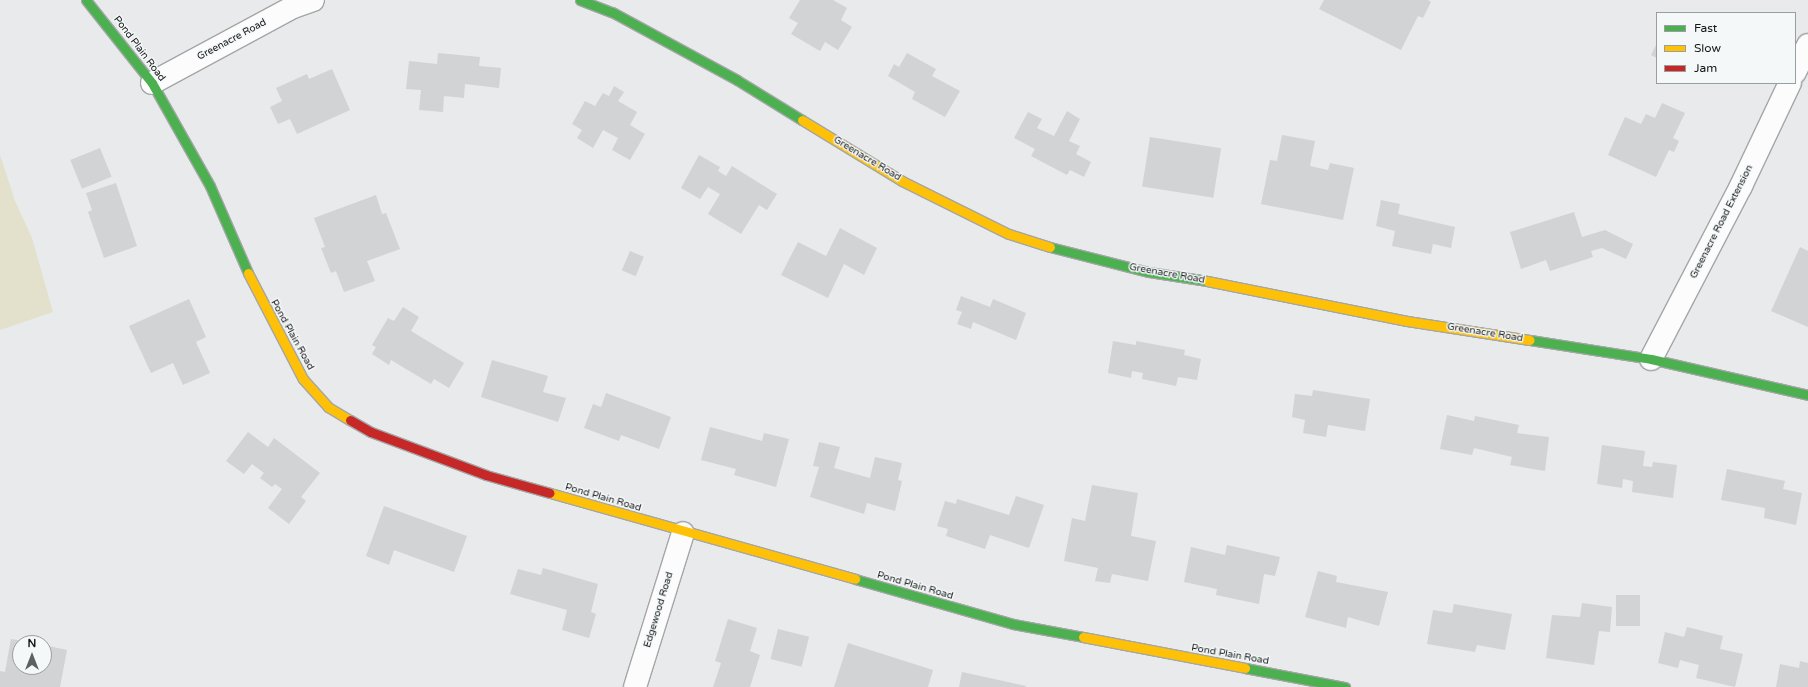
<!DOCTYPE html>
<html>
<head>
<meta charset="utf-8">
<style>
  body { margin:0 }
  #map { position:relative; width:1808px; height:687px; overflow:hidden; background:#e8eaeb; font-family:"Varela Round",sans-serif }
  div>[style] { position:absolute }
  .green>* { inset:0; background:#e3e1cb }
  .building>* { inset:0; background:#d2d3d4; transform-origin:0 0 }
  .roads { filter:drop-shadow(1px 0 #a4a6a7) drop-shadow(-1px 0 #a4a6a7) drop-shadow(0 1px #a4a6a7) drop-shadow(0 -1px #a4a6a7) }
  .street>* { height:22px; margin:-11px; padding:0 11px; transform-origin:11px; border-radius:11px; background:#fcfcfc }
  .fast>* { height:9px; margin:-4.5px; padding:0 4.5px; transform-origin:4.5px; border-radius:4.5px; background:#4caf50 }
  .slow>* { height:9px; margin:-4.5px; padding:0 4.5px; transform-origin:4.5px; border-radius:4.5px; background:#ffc107 }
  .jam>* { height:9px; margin:-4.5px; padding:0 4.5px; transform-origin:4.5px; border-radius:4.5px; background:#c62828 }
  span { translate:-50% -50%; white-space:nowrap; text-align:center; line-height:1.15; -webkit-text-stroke:3px #f4f8f9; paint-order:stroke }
  .street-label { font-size:10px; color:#151617 }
  .legend { position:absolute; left:1656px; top:12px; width:140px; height:72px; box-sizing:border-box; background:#f4f8f9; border:1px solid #9b9e9f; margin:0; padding:5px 7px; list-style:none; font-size:12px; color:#151617 }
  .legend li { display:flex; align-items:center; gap:8px; height:20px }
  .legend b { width:20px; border:1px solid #9b9e9f }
  .north { position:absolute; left:12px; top:635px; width:40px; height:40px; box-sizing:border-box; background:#f4f8f9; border:1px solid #9b9e9f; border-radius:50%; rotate:0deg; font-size:11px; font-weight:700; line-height:16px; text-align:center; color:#151617 }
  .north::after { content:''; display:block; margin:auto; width:14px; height:18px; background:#5f6061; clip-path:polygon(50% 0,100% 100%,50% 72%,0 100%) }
</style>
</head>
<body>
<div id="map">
  <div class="green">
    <i style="clip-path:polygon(0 155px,15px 201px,32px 238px,53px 312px,0 330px)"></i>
  </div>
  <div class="building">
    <i style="clip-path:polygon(800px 0,833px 0,847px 8px,841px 20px,852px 27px,838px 50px,825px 42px,820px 51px,791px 34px,798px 23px,789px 18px)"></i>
    <i style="clip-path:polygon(1324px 0,1428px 0,1431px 2px,1423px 18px,1418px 16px,1401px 50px,1319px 9px)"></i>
    <i style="clip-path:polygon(1657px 43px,1657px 58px,1651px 55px)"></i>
    <i style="clip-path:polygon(438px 53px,480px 57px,479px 66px,501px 68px,499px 88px,465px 84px,464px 98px,444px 96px,443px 112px,419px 110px,421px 90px,406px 89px,409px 61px,437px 64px)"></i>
    <i style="clip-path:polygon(907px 53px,936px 69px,932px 76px,960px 91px,945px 117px,912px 99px,915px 92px,888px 76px,894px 64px,899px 67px)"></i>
    <i style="clip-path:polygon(332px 69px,350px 110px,297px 134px,290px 119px,278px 124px,270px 107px,282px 101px,276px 88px,307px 74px,309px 79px)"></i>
    <i style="clip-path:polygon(614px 86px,624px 92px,618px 101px,637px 112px,630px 125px,645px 134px,630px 160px,612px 150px,618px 138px,603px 130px,593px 148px,577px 138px,582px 130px,572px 124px,585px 101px,595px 106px,603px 93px,609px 96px)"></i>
    <i style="clip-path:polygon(1662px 103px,1685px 113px,1673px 138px,1679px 141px,1674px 152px,1669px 150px,1656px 177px,1608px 155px,1625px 117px,1641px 124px,1646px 114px,1655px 118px)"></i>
    <i style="clip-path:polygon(1067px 111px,1080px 119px,1069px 141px,1080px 146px,1076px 154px,1091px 162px,1084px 177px,1070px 170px,1067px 175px,1031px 156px,1035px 149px,1014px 138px,1028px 112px,1042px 119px,1037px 128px,1054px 136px)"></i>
    <i style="clip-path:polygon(1282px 135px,1315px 141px,1310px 166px,1328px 170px,1330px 163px,1354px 168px,1343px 220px,1261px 204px,1270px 160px,1277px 161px)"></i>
    <i style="left:1150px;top:137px;width:72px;height:50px;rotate:9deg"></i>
    <i style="left:100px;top:148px;width:31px;height:32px;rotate:68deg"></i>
    <i style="clip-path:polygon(699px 155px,720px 167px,718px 171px,726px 176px,732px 166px,777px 194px,767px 210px,759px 205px,741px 234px,708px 214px,720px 194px,708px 187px,700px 199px,681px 188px)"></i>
    <i style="clip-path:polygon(116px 183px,137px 246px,104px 258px,88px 212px,92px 210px,86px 193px)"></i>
    <i style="clip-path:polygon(376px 195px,382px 214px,386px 213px,400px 249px,367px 261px,375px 281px,344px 292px,336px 271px,331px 273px,321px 248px,325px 247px,314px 218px)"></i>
    <i style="clip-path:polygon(1381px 200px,1400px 204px,1398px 214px,1455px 227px,1451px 248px,1433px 244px,1431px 254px,1392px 246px,1395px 231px,1376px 226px)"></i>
    <i style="clip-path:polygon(1574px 212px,1582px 237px,1605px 230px,1633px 244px,1626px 259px,1602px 248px,1591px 251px,1593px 257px,1550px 271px,1546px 260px,1521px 269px,1510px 232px)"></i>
    <i style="clip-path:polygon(840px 228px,877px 248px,864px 275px,844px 264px,828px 298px,781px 275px,798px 242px,826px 256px)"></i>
    <i style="clip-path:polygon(1800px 247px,1808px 251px,1808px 327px,1771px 311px)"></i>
    <i style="left:630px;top:251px;width:15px;height:21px;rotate:23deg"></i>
    <i style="clip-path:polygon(961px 296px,990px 307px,993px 299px,1026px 313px,1016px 340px,973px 322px,971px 329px,957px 324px,962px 312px,956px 310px)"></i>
    <i style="clip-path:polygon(189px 299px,206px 337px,196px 342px,210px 373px,183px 385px,173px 363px,151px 373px,129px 326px)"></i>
    <i style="clip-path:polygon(403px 307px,419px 317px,411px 331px,464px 363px,449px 388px,434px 379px,431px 384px,391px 360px,389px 365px,372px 354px,376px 347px,372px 345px,388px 318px,394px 321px)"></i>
    <i style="clip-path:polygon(1113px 341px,1136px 345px,1136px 341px,1185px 350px,1184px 355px,1201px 359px,1197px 380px,1178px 377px,1176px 386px,1142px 379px,1143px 373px,1132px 371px,1131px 378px,1108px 373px)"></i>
    <i style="clip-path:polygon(492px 360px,548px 376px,543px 392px,566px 398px,558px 422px,481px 397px)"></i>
    <i style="clip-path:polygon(1313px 390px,1370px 399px,1365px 431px,1328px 425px,1326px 437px,1303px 433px,1305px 420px,1292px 417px,1295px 394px,1312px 396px)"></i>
    <i style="clip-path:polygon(606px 393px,671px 417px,659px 449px,621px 435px,619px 441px,584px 428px,593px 404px,601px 407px)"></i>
    <i style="clip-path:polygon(1447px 415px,1474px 421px,1475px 416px,1519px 425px,1517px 433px,1549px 437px,1545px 471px,1510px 465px,1512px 457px,1474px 448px,1472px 455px,1440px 449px)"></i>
    <i style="clip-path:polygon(710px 427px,762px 441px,764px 433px,789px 439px,776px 487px,734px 475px,736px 469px,701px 460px)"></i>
    <i style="clip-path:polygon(248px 432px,268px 447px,274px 438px,320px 473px,301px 497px,306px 501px,289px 524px,268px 508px,282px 489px,275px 484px,272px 487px,260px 478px,264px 473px,252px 464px,244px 474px,226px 461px)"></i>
    <i style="clip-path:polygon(819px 442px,840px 447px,834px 468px,870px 478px,875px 457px,902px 463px,898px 480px,902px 481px,895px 511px,867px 503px,864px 514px,810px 497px,819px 467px,813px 466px)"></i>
    <i style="clip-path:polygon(1602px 445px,1645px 451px,1643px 466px,1652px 467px,1653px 462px,1677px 465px,1673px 498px,1632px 492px,1633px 481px,1623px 479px,1622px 488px,1597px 484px)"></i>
    <i style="clip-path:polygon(1727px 469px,1785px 481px,1783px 489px,1802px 493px,1796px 525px,1764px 518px,1765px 508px,1721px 500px)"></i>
    <i style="clip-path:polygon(1092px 485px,1138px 493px,1131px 536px,1156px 541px,1148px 581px,1112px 574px,1110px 583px,1095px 581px,1098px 568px,1064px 561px,1072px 518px,1085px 521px)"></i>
    <i style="clip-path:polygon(1016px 496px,1044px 505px,1029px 548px,990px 535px,985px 549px,946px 536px,948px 529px,937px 526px,945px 501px,956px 504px,957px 499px,1009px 515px)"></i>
    <i style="clip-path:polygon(384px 506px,467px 536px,454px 572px,394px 550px,389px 565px,366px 556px)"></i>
    <i style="clip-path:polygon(1227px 545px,1280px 557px,1275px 576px,1264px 574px,1259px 604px,1216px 595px,1217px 589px,1184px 582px,1191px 547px,1225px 555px)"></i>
    <i style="clip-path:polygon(543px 568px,598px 584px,591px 612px,596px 614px,589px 638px,562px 630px,567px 610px,510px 594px,518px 569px,541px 575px)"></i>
    <i style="clip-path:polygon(1318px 571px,1337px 576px,1336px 582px,1388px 592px,1379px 626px,1348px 617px,1346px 628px,1305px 617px)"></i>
    <i style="left:1616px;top:595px;width:24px;height:31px"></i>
    <i style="clip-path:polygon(1582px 603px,1612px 607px,1610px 632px,1599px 631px,1594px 665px,1546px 658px,1552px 615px,1580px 617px)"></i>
    <i style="clip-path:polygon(1454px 604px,1512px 614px,1505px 650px,1477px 645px,1475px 652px,1427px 644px,1433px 610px,1452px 613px)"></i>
    <i style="clip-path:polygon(728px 619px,757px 628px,750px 651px,760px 655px,750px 687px,713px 687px,721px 663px,715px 661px)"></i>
    <i style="clip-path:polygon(1687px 627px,1723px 636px,1720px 649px,1743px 654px,1735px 687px,1696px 678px,1699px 665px,1680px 660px,1678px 668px,1658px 663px,1665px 632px,1684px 637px)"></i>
    <i style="left:778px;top:629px;width:32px;height:31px;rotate:14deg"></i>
    <i style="clip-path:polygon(11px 639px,29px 642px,20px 643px,20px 667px,44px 667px,44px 645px,67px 650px,60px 687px,0 687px,0 671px,5px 672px)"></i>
    <i style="clip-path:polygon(848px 643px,933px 670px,928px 687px,834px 687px)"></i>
    <i style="clip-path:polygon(1800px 661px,1808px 663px,1808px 687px,1776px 687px,1780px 664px,1799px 668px)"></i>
    <i style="clip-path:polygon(962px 672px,1026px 686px,1026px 687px,959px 687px)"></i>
  </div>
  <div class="roads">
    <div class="street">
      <i style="left:1795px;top:72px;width:30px;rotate:-64deg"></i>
      <i style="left:152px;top:83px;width:160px;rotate:-28.3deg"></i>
      <i style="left:293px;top:7px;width:21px;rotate:-19deg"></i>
      <i style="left:1651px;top:359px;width:195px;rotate:-62.5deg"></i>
      <i style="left:1741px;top:186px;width:114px;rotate:-64.6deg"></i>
      <i style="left:635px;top:687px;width:161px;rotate:-72.7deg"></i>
    </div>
    <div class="fast">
      <i style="left:86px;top:0;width:106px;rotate:51.5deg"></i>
      <i style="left:152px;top:83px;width:118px;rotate:60.6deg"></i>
      <i style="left:210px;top:186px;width:95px;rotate:66.4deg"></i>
      <i style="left:580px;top:0;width:34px;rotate:21deg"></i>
      <i style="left:612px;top:12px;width:142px;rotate:28.5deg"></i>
      <i style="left:737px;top:80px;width:76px;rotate:31.6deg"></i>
      <i style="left:1050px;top:247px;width:102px;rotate:14.2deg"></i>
      <i style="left:1149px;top:272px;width:59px;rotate:8.8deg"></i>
      <i style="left:1530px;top:340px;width:122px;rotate:8.9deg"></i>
      <i style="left:1651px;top:359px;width:161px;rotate:12.9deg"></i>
      <i style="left:855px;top:579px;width:164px;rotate:15.9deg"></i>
      <i style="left:1013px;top:624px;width:71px;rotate:10.5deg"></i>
      <i style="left:1245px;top:668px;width:102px;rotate:10.8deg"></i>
    </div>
    <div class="slow">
      <i style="left:802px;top:120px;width:117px;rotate:31.4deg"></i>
      <i style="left:902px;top:181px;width:119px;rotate:26.4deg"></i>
      <i style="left:1009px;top:234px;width:43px;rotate:17.6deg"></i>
      <i style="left:248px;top:273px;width:119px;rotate:62.6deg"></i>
      <i style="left:303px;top:379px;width:38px;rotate:48deg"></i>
      <i style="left:328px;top:407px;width:26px;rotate:31deg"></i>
      <i style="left:1207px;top:281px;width:204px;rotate:11.3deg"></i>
      <i style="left:1407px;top:321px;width:124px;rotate:8.8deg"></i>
      <i style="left:550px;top:493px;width:317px;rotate:15.7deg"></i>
      <i style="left:1083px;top:637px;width:165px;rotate:10.8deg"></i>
    </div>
    <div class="jam">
      <i style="left:350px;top:420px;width:24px;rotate:30deg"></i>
      <i style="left:371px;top:432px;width:123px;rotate:20.5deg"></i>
      <i style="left:486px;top:475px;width:66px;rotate:15.7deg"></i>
    </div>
  </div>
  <div class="street-label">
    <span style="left:232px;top:40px;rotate:-28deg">Greenacre Road</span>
    <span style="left:139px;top:49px;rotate:53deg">Pond Plain Road</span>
    <span style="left:867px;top:159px;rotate:31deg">Greenacre Road</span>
    <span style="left:1722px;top:222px;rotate:-63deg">Greenacre Road Extension</span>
    <span style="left:1167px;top:274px;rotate:10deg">Greenacre Road</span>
    <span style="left:1485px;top:333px;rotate:9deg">Greenacre Road</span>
    <span style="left:292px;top:335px;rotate:61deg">Pond Plain Road</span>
    <span style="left:603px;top:498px;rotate:16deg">Pond Plain Road</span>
    <span style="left:915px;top:586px;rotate:16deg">Pond Plain Road</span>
    <span style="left:659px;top:610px;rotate:-73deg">Edgewood Road</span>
    <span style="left:1230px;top:655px;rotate:10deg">Pond Plain Road</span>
  </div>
  <ul class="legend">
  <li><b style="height:5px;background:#4caf50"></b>Fast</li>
  <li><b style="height:5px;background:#ffc107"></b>Slow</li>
  <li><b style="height:5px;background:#c62828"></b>Jam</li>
  </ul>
  <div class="north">N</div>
</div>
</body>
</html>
